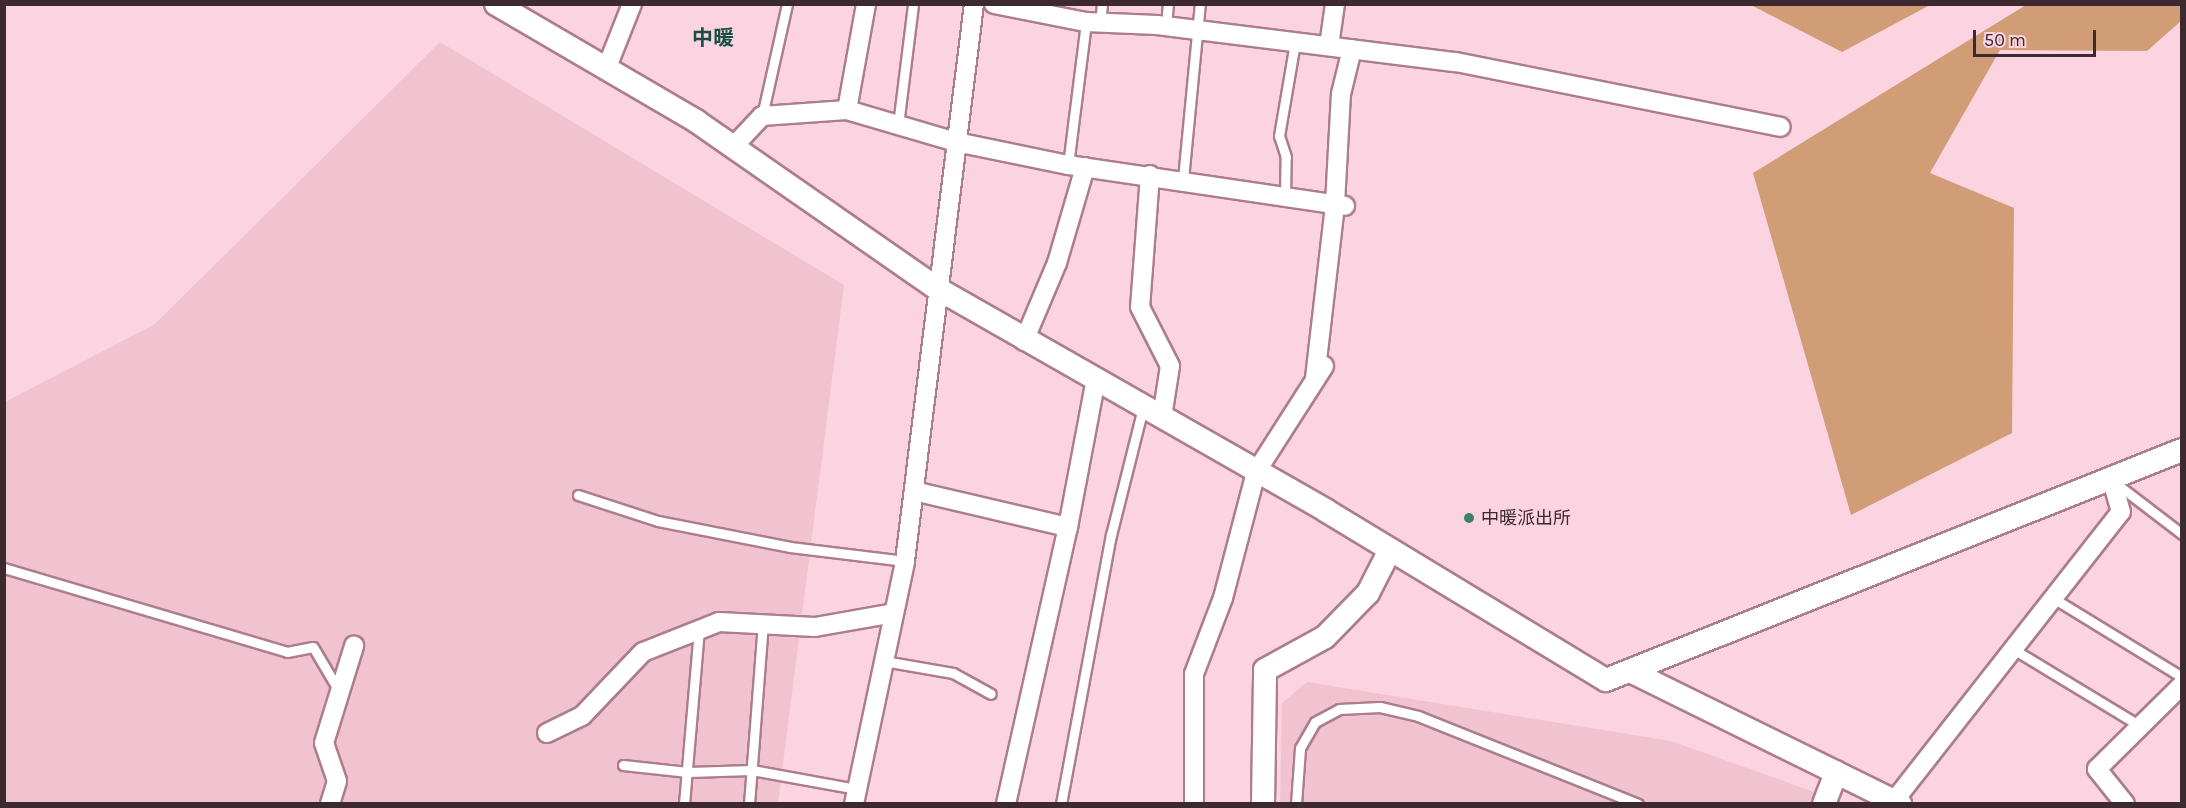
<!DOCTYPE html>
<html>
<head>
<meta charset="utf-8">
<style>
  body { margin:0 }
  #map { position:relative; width:2186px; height:808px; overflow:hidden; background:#fcd3e0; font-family:Karla,"Noto Sans SC",sans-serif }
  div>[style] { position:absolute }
  .built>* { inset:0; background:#f1c3d1 }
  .forest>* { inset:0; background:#d19d77 }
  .roads { filter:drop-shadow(2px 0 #ac7e8d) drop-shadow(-2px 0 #ac7e8d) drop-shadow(0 2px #ac7e8d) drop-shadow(0 -2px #ac7e8d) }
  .service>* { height:9px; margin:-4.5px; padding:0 4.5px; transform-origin:4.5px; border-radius:4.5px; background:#fff }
  .minor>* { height:18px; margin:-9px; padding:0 9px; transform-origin:9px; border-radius:9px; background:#fff }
  .tertiary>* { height:22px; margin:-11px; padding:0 11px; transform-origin:11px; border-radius:11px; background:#fff }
  .dots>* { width:16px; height:16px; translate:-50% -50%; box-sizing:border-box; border:3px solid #fcd3e0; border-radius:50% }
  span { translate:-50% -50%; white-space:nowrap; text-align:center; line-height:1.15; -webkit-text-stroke:4.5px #fcd3e0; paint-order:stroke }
  .poi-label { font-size:18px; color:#3d2a30 }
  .left { translate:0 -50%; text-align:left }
  .quarter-label { font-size:21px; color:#184f44; font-weight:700 }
  .frame { position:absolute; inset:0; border:6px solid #3d2a30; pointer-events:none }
  .scale { position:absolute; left:1973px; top:30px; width:123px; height:27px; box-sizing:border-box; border:3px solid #3d2a30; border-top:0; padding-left:8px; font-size:18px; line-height:21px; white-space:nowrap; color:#3d2a30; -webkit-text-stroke:4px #fcd3e0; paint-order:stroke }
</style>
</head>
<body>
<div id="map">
  <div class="built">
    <i style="clip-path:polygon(440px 42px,844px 285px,778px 803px,5px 804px,5px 402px,155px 324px)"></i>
    <i style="clip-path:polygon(1307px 682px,1671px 741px,1817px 793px,1812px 804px,1280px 804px,1282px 703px)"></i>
  </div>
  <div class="forest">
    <i style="clip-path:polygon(1751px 5px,1930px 5px,1842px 52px)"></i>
    <i style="clip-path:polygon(2026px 5px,2181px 5px,2181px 21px,2147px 51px,2000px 50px,1930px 173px,2014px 208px,2012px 433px,1851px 515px,1753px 173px)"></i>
  </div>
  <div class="roads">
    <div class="service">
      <i style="left:1100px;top:23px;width:19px;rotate:-84deg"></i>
      <i style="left:1166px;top:26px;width:22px;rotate:-85deg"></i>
      <i style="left:762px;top:116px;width:115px;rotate:-77.4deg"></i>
      <i style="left:898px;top:125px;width:122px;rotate:-82.9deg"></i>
      <i style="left:1068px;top:165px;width:144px;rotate:-82.8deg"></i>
      <i style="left:1183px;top:179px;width:176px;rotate:-84.5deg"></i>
      <i style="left:1285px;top:196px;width:39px;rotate:-89deg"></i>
      <i style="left:1286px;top:157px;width:22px;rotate:-108deg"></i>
      <i style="left:1279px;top:136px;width:95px;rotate:-80.3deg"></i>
      <i style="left:2114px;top:482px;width:86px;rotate:37.4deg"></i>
      <i style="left:578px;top:495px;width:84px;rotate:18deg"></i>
      <i style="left:658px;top:521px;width:135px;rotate:11.1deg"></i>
      <i style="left:790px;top:547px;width:116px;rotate:6.9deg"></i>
      <i style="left:4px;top:568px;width:295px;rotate:16.5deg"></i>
      <i style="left:287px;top:652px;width:26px;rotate:-11deg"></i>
      <i style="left:313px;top:647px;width:51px;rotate:59.4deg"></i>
      <i style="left:2053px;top:598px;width:151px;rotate:31.5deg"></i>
      <i style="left:2013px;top:649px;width:149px;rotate:31.2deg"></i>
      <i style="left:884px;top:661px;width:70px;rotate:9.9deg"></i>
      <i style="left:953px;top:673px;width:43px;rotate:28.9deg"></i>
      <i style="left:623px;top:765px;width:65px;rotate:6.1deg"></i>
      <i style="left:688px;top:772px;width:64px;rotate:-1.8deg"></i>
      <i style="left:752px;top:770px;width:107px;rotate:10.3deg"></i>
      <i style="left:684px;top:804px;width:175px;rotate:-85.1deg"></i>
      <i style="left:749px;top:804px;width:181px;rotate:-85.6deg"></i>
      <i style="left:1061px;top:804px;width:274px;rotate:-79.5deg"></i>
      <i style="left:1111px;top:535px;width:131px;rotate:-75.9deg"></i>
      <i style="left:1296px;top:804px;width:56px;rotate:-85.9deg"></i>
      <i style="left:1300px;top:748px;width:30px;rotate:-60deg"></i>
      <i style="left:1315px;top:722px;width:27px;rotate:-28deg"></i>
      <i style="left:1339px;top:709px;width:41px;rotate:-2.8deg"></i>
      <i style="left:1380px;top:707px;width:39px;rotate:13deg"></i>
      <i style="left:1418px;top:716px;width:237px;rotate:21.8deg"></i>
    </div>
    <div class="minor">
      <i style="left:994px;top:4px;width:94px;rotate:11.1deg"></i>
      <i style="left:1086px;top:22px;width:71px;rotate:2.4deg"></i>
      <i style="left:1157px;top:25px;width:301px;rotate:7.1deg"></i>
      <i style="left:1456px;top:62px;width:331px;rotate:11.3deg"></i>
      <i style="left:1329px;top:46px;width:42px;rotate:-81.9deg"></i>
      <i style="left:607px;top:67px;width:68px;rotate:-68.4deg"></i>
      <i style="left:847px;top:110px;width:114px;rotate:16.4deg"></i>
      <i style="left:956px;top:142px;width:114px;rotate:11.6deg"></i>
      <i style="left:1068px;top:165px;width:280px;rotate:8.4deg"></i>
      <i style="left:733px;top:147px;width:42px;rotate:-46.9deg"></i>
      <i style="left:762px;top:116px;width:85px;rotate:-4deg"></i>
      <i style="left:847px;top:110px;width:108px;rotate:-79.8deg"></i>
      <i style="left:1150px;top:175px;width:132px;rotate:94.3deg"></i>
      <i style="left:1140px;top:307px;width:66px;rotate:63deg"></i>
      <i style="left:1170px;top:366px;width:52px;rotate:98.9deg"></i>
      <i style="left:1024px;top:341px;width:85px;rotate:-67.1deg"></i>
      <i style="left:1057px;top:263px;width:100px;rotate:-73.7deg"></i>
      <i style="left:1315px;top:378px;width:175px;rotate:-83.4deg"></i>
      <i style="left:1335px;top:204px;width:110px;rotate:-86.9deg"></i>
      <i style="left:1341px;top:94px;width:46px;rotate:-76.3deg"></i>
      <i style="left:914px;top:491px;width:158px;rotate:13.2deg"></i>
      <i style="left:1068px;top:527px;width:151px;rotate:-79.3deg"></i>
      <i style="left:547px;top:733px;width:39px;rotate:-26deg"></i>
      <i style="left:582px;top:716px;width:88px;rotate:-46.4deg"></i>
      <i style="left:643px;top:652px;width:82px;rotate:-21.5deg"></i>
      <i style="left:719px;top:622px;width:96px;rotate:3deg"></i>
      <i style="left:815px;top:627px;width:80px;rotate:-10deg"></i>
      <i style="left:1894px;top:801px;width:367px;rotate:-51.9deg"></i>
      <i style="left:2121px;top:512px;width:32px;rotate:-106deg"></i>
      <i style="left:330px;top:804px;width:24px;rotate:-73deg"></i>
      <i style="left:337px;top:781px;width:40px;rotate:-108.9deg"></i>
      <i style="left:324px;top:743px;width:102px;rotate:-72.8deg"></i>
      <i style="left:854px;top:804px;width:248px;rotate:-78.1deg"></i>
      <i style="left:905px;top:561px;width:561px;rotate:-82.94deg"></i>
      <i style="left:1006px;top:804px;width:284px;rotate:-77.4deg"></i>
      <i style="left:1194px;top:804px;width:130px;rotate:-90deg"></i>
      <i style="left:1194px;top:674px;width:81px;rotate:-69.1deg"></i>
      <i style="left:1223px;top:598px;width:130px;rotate:-75.3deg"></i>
      <i style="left:1256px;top:472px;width:126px;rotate:-57.3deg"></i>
      <i style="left:2125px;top:804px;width:45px;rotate:-128.7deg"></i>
      <i style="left:2097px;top:769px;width:120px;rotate:-44.7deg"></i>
    </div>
    <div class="tertiary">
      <i style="left:496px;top:4px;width:232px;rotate:30.3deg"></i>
      <i style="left:696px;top:121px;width:295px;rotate:34.8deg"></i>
      <i style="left:938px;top:289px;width:446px;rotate:29.7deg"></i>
      <i style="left:1325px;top:510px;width:328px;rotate:31.2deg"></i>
      <i style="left:1606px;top:680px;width:620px;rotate:-21.77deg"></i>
      <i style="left:1632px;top:672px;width:299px;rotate:26.2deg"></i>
      <i style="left:1263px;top:804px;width:134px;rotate:-89.1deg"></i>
      <i style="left:1265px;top:670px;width:68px;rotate:-28.8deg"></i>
      <i style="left:1325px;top:637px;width:62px;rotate:-45.7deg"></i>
      <i style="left:1368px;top:593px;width:48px;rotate:-62.9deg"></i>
      <i style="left:1824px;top:804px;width:34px;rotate:-69deg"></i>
    </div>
  </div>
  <div class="dots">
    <i style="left:1469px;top:518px;background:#3c7f70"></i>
  </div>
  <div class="poi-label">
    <span class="left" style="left:1481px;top:518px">中暖派出所</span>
  </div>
  <div class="quarter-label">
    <span style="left:713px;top:38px">中暖</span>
  </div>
  <div class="frame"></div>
  <div class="scale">50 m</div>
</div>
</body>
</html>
